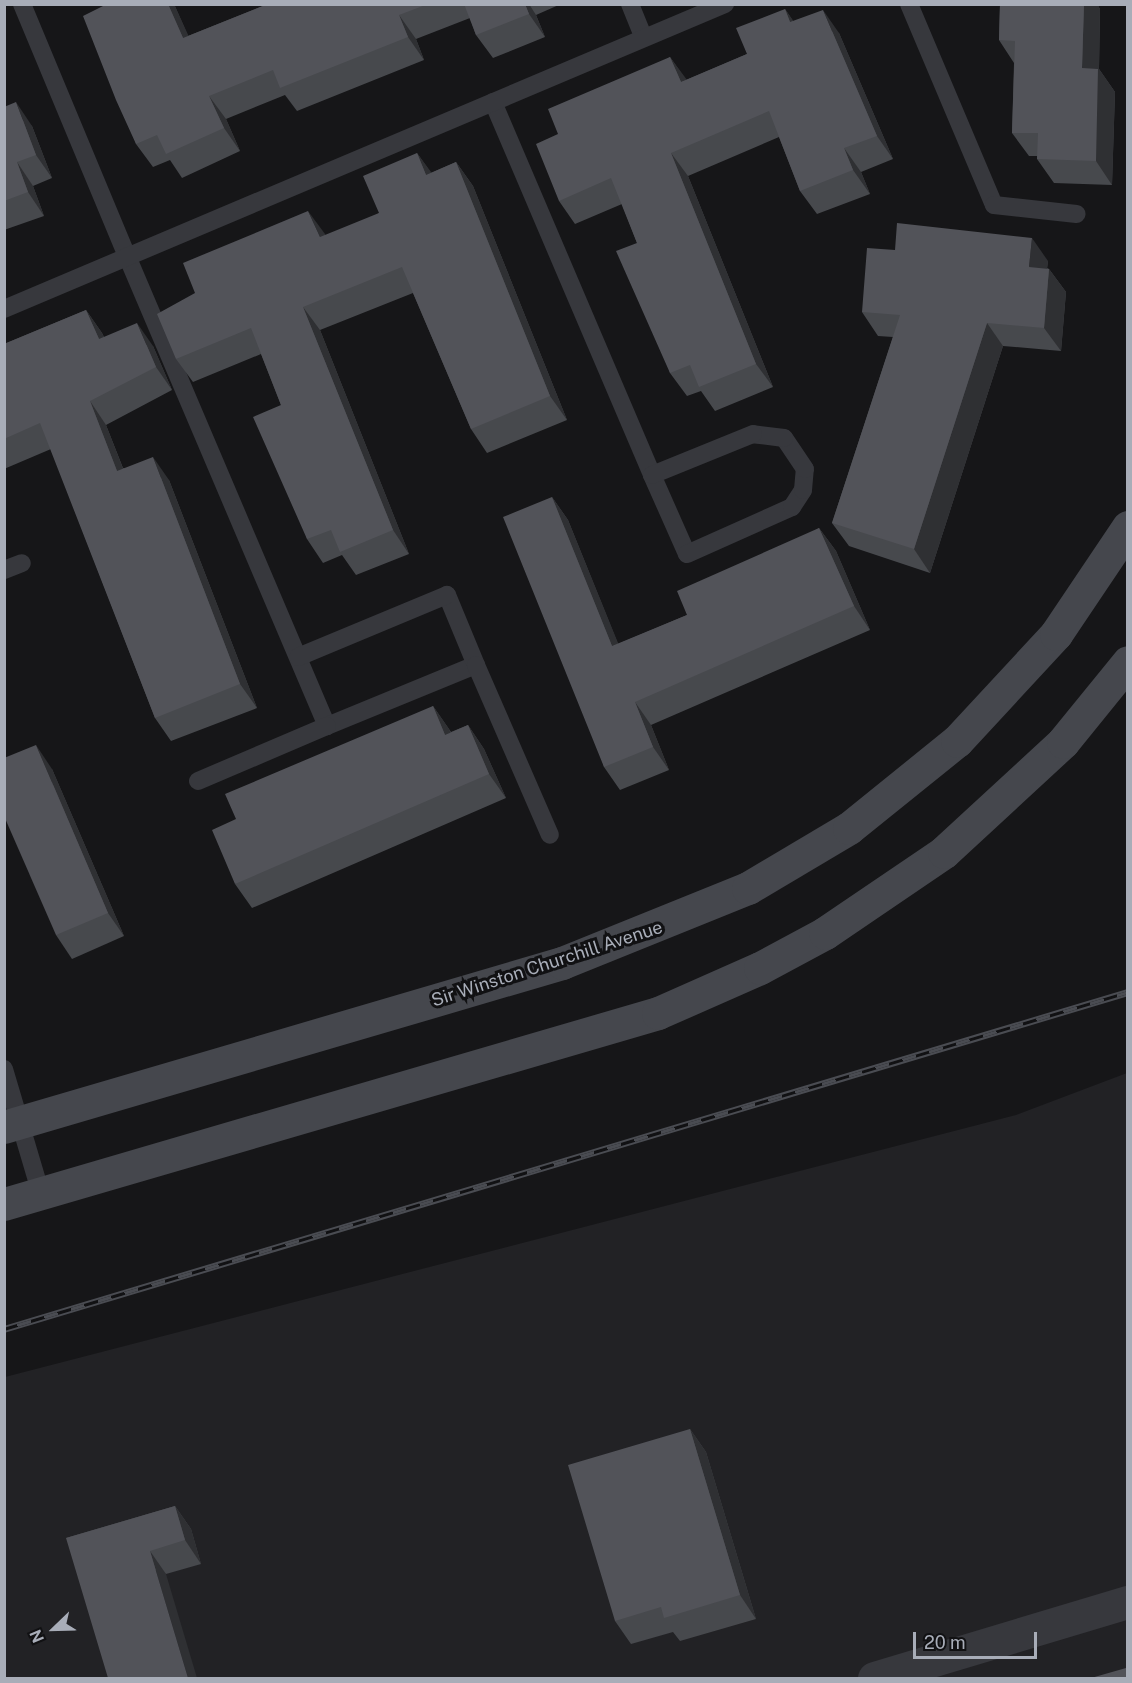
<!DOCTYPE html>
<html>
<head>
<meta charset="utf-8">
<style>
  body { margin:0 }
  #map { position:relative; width:1132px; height:1683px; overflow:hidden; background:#161618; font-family:"Public Sans",sans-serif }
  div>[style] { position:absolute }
  .built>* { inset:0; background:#222225 }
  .service>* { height:18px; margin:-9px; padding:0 9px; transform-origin:9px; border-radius:9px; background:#37383d }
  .minor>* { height:33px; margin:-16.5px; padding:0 16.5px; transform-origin:16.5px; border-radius:16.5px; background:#37383d }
  .secondary>* { height:33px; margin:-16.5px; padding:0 16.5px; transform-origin:16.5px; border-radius:16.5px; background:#45474d }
  .rail>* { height:7px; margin-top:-3.5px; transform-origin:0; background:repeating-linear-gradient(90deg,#111113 0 14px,#4a4c52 0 28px); box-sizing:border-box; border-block:2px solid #4a4c52 }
  .wall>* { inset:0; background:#47494d }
  .shaded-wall>* { inset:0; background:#2f3033 }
  .building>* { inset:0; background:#525359 }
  span { translate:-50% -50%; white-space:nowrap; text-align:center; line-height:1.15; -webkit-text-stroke:6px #111113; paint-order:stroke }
  .street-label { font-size:18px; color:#a8adb8 }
  .frame { position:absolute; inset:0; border:6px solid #a8adb8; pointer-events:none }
  .north { position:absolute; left:24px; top:1599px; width:60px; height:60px; -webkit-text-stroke:4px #111113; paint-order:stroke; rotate:247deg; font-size:16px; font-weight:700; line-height:24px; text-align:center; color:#a8adb8 }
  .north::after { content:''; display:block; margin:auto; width:21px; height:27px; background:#a8adb8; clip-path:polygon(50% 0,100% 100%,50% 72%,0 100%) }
  .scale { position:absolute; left:913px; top:1632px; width:124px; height:27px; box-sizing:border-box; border:3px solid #a8adb8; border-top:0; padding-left:8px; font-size:18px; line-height:21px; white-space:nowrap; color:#a8adb8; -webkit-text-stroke:4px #111113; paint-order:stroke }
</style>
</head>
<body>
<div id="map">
  <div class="built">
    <i style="clip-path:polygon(1127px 1073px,1127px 1678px,5px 1678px,5px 1377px,1016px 1115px)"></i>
  </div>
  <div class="service">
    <i style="left:22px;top:4px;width:273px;rotate:67.4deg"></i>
    <i style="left:127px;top:256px;width:511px;rotate:66.95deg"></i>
    <i style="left:327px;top:726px;width:161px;rotate:-22.3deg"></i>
    <i style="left:476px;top:665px;width:76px;rotate:-112.5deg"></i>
    <i style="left:447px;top:595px;width:161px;rotate:157.4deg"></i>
    <i style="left:630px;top:4px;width:35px;rotate:68deg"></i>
    <i style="left:909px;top:4px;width:218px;rotate:67.1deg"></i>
    <i style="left:994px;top:205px;width:83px;rotate:6.2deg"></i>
    <i style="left:493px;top:102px;width:405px;rotate:66.9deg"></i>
    <i style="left:652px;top:475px;width:86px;rotate:66.1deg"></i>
    <i style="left:687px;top:554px;width:115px;rotate:-24.1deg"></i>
    <i style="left:792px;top:507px;width:20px;rotate:-57deg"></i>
    <i style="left:803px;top:490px;width:21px;rotate:-85deg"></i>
    <i style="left:805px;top:469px;width:37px;rotate:-124deg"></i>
    <i style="left:784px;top:438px;width:31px;rotate:-173deg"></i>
    <i style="left:753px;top:434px;width:109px;rotate:157.9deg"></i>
    <i style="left:4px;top:309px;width:783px;rotate:-22.93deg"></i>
    <i style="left:4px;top:570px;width:19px;rotate:-21deg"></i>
    <i style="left:476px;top:665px;width:185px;rotate:66.5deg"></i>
    <i style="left:198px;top:781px;width:140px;rotate:-23.1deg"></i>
    <i style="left:4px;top:1069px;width:130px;rotate:73.5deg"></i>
  </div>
  <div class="minor">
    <i style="left:874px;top:1678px;width:265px;rotate:-16.7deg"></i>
  </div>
  <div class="secondary">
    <i style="left:4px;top:1127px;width:582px;rotate:-16.38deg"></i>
    <i style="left:562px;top:963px;width:201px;rotate:-22deg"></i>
    <i style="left:748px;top:888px;width:117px;rotate:-30.7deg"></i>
    <i style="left:849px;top:828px;width:139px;rotate:-38.9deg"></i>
    <i style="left:957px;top:741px;width:146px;rotate:-47.2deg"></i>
    <i style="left:1056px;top:634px;width:129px;rotate:-56.1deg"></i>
    <i style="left:4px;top:1204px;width:681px;rotate:-16.28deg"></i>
    <i style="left:658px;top:1013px;width:111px;rotate:-23.8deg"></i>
    <i style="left:760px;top:968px;width:74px;rotate:-28.3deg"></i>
    <i style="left:825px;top:933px;width:144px;rotate:-34.2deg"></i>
    <i style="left:944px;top:852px;width:162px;rotate:-42.7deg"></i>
    <i style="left:1063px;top:742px;width:103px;rotate:-50.9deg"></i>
  </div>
  <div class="rail">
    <i style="left:4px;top:1329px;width:1173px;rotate:-16.69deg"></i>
  </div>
  <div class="wall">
    <i style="clip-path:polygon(107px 4px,174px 4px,188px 36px,268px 4px,561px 4px,536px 15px,545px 37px,493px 58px,476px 35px,470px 18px,416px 39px,424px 60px,297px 111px,285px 95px,226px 119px,240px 151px,182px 178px,170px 160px,153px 167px,136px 144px)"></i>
    <i style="clip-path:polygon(1000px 4px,1097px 4px,1100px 9px,1099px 69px,1115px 92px,1112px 185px,1054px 183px,1037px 159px,1037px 156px,1029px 156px,1012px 133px,1014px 63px,999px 40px)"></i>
    <i style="clip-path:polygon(785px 9px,793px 21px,839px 33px,893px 159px,861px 172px,870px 194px,817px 214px,800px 191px,779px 137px,688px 176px,773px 387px,715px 411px,701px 391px,687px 396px,670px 373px,637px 243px,622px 204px,575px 224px,559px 201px,558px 134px,670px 57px,686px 80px,747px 54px)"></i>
    <i style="clip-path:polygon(4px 107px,32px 126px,52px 178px,33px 186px,44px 216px,4px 230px)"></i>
    <i style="clip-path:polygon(417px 153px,431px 173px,456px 162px,473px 186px,567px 420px,487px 453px,471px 429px,413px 293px,320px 330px,409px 554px,356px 575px,342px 555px,323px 563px,307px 539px,281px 405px,261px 354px,193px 382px,176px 359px,379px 213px)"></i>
    <i style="clip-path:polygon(1048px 261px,1047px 268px,1049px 269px,1066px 292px,1061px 351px,1003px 346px,930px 573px,849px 546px,832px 523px,893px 337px,878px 336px,862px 312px)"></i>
    <i style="clip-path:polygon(86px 310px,102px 333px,104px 337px,153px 346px,172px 390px,106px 425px,123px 468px,169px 480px,257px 708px,171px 741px,155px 718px,51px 449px,4px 469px,4px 344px)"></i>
    <i style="clip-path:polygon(552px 497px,568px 520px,618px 644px,687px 615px,819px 528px,836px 551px,870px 630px,651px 725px,669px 770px,620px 790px,604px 767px)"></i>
    <i style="clip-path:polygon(433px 706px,451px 732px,468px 725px,484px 749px,506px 798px,252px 908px,235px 884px)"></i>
    <i style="clip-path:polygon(52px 769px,124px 936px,72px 959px,56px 935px)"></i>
    <i style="clip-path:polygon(690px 1429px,706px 1452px,756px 1619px,680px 1641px,673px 1632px,631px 1644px,615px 1621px)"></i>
    <i style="clip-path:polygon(175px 1506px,191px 1529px,201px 1564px,166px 1574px,66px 1538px)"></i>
  </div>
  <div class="shaded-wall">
    <i style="clip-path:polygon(168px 4px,174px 4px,200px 61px,183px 38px)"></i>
    <i style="clip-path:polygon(525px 4px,529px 4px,536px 15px,545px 37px,529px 14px)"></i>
    <i style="clip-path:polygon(1084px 4px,1097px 4px,1100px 9px,1099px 69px,1115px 92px,1112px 185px,1096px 161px,1082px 68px)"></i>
    <i style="clip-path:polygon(785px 9px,801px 32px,790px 22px)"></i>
    <i style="clip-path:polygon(823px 10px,839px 33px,893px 159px,877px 136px)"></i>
    <i style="clip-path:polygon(399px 15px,416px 39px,424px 60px,408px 37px)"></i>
    <i style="clip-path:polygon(670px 57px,687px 80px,681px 82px)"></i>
    <i style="clip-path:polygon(209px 96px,226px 119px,240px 151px,224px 128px)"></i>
    <i style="clip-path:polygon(16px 102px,32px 126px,52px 178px,36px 155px)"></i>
    <i style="clip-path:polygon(844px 148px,861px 172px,870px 194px,853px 170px)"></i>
    <i style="clip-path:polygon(417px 153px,434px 176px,426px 175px)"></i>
    <i style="clip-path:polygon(671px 153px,688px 176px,773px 387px,756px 364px)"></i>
    <i style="clip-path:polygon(17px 162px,33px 186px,44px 216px,28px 192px)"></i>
    <i style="clip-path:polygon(456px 162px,473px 186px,567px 420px,550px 396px)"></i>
    <i style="clip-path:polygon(308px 211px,325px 234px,336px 261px,320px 237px)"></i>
    <i style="clip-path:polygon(1032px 238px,1048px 261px,1045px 290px,1029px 267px)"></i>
    <i style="clip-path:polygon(1049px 269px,1066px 292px,1061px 351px,1044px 328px)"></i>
    <i style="clip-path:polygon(303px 307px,320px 330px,409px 554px,393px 530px)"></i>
    <i style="clip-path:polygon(86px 310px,102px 333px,116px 363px,99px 339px)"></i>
    <i style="clip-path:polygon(137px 323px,153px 346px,172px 390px,156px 367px)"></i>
    <i style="clip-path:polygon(987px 323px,1003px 346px,930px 573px,914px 549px)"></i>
    <i style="clip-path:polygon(90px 401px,106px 425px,133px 494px,117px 471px)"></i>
    <i style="clip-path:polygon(153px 457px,169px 480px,257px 708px,240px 684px)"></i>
    <i style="clip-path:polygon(552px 497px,568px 520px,629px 670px,612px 646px)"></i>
    <i style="clip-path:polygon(819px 528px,836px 551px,870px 630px,854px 606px)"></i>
    <i style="clip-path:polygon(635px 702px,651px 725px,669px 770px,653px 747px)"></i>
    <i style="clip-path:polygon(433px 706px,449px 729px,462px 758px,445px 735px)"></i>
    <i style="clip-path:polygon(468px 725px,484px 749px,506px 798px,489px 774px)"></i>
    <i style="clip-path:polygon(36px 745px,52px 769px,124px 936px,108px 913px)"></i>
    <i style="clip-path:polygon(690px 1429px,706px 1452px,756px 1619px,740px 1595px)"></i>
    <i style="clip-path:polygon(175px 1506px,191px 1529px,201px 1564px,185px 1540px)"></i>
    <i style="clip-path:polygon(150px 1551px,166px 1574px,197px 1678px,188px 1678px)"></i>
  </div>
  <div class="building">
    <i style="clip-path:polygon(107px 4px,168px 4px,183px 38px,268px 4px,428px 4px,399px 15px,408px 37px,280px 88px,273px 70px,209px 96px,224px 128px,166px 154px,157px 135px,136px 144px,116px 100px,83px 16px)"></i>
    <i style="clip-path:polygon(464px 4px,525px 4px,529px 14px,476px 35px)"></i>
    <i style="clip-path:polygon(1000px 4px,1084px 4px,1082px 68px,1098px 69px,1096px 161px,1037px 159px,1038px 133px,1012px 133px,1015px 41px,999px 40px)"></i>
    <i style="clip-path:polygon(785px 9px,790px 22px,823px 10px,877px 136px,844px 148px,853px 170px,800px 191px,769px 111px,671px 153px,756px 364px,699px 387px,690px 365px,670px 373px,616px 251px,637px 243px,611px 178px,559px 201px,536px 144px,558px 134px,548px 109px,670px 57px,681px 82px,747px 54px,736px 28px)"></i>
    <i style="clip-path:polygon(16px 102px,36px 155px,17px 162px,28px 192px,4px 201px,4px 107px)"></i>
    <i style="clip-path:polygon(417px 153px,426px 175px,456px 162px,550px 396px,471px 429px,402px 267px,303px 307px,393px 530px,340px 552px,331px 530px,307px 539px,253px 417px,281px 405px,251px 328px,176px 359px,157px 314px,195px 293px,183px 263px,308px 211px,320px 237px,379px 213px,363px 176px)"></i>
    <i style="clip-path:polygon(897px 223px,1032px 238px,1029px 267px,1049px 269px,1044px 328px,987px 323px,914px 549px,832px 523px,900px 315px,862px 312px,867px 248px,895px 250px)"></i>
    <i style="clip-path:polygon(86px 310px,99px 339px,137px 323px,156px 367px,90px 401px,117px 471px,153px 457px,240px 684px,155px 718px,40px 423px,4px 439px,4px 344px)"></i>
    <i style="clip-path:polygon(552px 497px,612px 646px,687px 615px,677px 591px,819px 528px,854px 606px,635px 702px,653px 747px,604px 767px,503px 517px)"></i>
    <i style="clip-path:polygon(433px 706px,445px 735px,468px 725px,489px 774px,235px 884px,212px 830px,236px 819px,225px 794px)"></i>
    <i style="clip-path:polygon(36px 745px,108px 913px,56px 935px,4px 816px,4px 758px)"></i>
    <i style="clip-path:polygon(690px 1429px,740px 1595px,664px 1618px,661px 1607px,615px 1621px,568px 1465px)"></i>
    <i style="clip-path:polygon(175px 1506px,185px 1540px,150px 1551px,188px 1678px,108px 1678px,66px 1538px)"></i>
    <i style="clip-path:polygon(1126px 1668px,1128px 1678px,1091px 1678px)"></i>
  </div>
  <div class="street-label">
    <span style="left:547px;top:964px;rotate:-18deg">Sir Winston Churchill Avenue</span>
  </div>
  <div class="frame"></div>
  <div class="north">N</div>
  <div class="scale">20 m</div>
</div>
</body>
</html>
